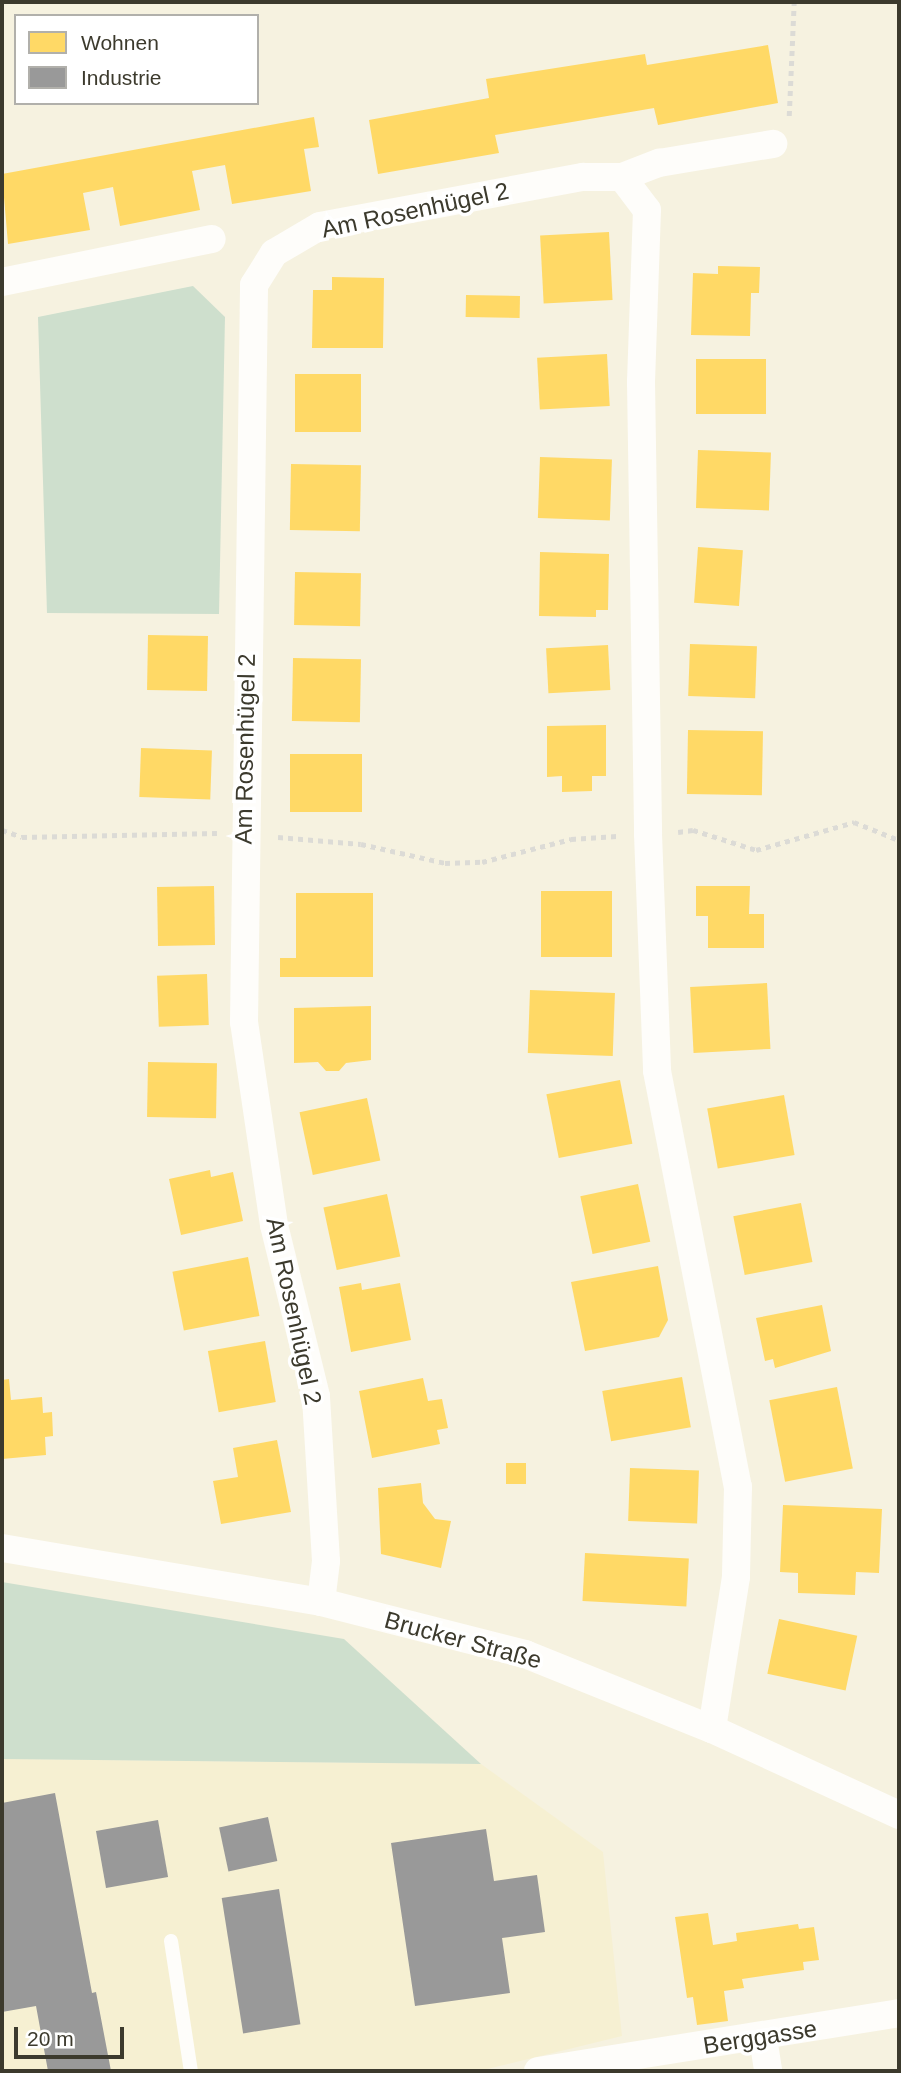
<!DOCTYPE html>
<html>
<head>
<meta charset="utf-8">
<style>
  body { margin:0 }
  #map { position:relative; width:901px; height:2073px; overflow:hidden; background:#f6f2e0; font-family:Arial,sans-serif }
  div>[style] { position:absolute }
  .built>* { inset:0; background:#f6f0d2 }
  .green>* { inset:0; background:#cedfcd }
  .homes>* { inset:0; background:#ffd966; transform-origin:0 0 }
  .industry>* { inset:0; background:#999; transform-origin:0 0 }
  .path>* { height:4.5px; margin-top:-2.25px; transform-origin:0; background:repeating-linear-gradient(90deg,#dcdbd6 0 5px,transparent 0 10px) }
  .service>* { height:14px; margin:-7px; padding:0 7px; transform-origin:7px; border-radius:7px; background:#fefdfa }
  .minor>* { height:28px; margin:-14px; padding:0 14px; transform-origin:14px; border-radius:14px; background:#fefdfa }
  span { translate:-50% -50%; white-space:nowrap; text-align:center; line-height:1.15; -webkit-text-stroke:7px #fff; paint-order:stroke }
  .street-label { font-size:24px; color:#3c3a2d }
  .frame { position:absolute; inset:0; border:4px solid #3c3a2d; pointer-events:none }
  .legend { position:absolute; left:14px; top:14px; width:245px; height:91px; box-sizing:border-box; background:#fff; border:2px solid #b1b0ab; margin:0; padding:9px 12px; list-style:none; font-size:21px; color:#3c3a2d }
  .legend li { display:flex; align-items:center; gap:14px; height:35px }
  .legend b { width:35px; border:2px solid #b1b0ab }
  .scale { position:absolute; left:14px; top:2027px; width:110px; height:32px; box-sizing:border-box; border:4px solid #3c3a2d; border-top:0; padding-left:9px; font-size:21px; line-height:24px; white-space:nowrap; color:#3c3a2d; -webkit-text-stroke:5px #fff; paint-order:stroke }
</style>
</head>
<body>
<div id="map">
  <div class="built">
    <i style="clip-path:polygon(2px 1759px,481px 1764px,603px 1852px,622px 2036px,479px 2071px,2px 2071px)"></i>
  </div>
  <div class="green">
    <i style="clip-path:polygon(193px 286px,225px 317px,219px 614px,47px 613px,38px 317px)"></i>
    <i style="clip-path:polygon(2px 1582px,344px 1639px,481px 1764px,2px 1759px)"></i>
  </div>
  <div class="homes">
    <i style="clip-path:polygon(768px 45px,778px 103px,658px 125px,654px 108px,537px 128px,495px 135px,499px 153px,378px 174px,369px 120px,489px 98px,486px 79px,645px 54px,647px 65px)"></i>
    <i style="clip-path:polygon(314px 117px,319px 147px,304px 149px,311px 191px,232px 204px,225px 165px,192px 171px,200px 210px,120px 226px,113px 187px,83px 193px,90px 230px,8px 244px,2px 174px)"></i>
    <i style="left:609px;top:232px;width:68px;height:69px;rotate:87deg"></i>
    <i style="clip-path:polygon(718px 266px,760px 267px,759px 293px,751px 293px,750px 336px,691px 335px,693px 273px,718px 274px)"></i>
    <i style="clip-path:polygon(332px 277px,384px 278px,383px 348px,312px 348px,313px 290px,332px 290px)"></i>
    <i style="left:466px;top:295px;width:54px;height:22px;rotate:1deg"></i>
    <i style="left:607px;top:354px;width:52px;height:70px;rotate:87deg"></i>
    <i style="left:696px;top:359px;width:70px;height:55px"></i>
    <i style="left:295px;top:374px;width:66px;height:58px"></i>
    <i style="left:698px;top:450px;width:73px;height:58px;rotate:2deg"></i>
    <i style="left:540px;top:457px;width:72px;height:61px;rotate:2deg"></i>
    <i style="left:291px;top:464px;width:70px;height:66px;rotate:1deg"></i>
    <i style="left:698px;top:547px;width:45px;height:56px;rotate:4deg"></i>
    <i style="clip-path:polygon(540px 552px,609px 554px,608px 610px,596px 610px,596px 617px,539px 616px)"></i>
    <i style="left:295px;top:572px;width:66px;height:53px;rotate:1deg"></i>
    <i style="left:148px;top:635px;width:60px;height:55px;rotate:1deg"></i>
    <i style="left:690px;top:644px;width:67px;height:52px;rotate:2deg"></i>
    <i style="left:608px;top:645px;width:45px;height:62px;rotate:87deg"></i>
    <i style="left:293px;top:658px;width:68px;height:63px;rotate:1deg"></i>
    <i style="clip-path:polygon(606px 725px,606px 776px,592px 776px,592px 791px,562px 792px,562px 776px,547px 777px,547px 726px)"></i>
    <i style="left:688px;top:730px;width:75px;height:64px;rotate:1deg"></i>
    <i style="left:141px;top:748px;width:71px;height:49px;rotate:2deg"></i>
    <i style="left:362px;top:754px;width:58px;height:72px;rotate:90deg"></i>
    <i style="left:214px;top:886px;width:59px;height:57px;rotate:89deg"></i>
    <i style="clip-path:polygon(696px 886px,750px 886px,749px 914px,764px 914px,764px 948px,708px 948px,708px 916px,696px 916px)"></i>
    <i style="left:612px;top:891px;width:66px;height:71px;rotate:90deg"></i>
    <i style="clip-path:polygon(296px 893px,373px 893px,373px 977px,280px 977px,280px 958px,296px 958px)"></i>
    <i style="left:207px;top:974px;width:51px;height:50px;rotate:88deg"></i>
    <i style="left:767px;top:983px;width:66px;height:77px;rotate:87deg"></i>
    <i style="left:530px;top:990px;width:85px;height:63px;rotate:2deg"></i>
    <i style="clip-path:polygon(371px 1006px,371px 1060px,346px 1063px,339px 1071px,326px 1071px,318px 1062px,294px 1063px,294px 1008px)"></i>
    <i style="left:148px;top:1062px;width:69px;height:55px;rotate:1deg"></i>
    <i style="left:620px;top:1080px;width:65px;height:75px;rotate:79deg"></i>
    <i style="left:784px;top:1095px;width:61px;height:78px;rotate:80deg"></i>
    <i style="left:367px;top:1098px;width:64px;height:69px;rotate:78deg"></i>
    <i style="clip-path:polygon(210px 1170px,211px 1177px,233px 1172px,243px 1221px,181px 1235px,169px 1179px)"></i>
    <i style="left:638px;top:1184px;width:59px;height:59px;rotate:78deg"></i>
    <i style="left:387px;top:1194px;width:64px;height:65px;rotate:78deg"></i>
    <i style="left:801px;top:1203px;width:60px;height:69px;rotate:79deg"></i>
    <i style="left:248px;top:1257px;width:60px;height:77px;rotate:79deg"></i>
    <i style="clip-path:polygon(658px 1266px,668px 1320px,659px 1337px,585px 1351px,571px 1282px)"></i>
    <i style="clip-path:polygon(361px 1283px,362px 1290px,400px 1283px,411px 1340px,351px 1352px,339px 1287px)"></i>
    <i style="clip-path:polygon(822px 1305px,831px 1351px,775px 1368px,773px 1359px,765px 1361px,756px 1318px)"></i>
    <i style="left:265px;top:1341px;width:62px;height:58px;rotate:80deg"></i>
    <i style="left:682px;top:1377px;width:51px;height:81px;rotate:80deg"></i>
    <i style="clip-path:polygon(423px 1378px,428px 1401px,442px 1399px,448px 1428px,437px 1430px,440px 1444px,372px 1458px,359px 1391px)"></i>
    <i style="clip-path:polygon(9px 1379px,11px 1400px,42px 1397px,43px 1413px,52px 1412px,53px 1436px,45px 1437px,46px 1455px,2px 1459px,2px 1380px)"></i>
    <i style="left:837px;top:1387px;width:83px;height:69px;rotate:79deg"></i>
    <i style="clip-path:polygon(277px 1440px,291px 1512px,221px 1524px,213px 1481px,238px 1477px,233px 1448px)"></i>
    <i style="left:526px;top:1463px;width:21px;height:20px;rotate:90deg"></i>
    <i style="left:630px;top:1468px;width:69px;height:53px;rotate:2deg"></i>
    <i style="clip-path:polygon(421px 1483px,423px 1503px,435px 1519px,451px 1521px,441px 1568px,381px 1554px,378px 1488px)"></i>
    <i style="clip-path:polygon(783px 1505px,882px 1509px,879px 1573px,856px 1572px,855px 1595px,798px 1593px,798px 1573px,780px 1572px)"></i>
    <i style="left:585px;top:1553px;width:104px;height:48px;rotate:3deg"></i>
    <i style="left:779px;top:1619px;width:80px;height:56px;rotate:12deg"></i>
    <i style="clip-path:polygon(708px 1913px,713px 1945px,737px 1941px,736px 1933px,798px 1924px,799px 1929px,814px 1927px,819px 1960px,803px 1962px,804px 1970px,742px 1979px,744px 1988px,724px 1991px,728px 2021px,697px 2025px,693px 1997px,687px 1998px,675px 1917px)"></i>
  </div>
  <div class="industry">
    <i style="clip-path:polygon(55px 1793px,92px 1993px,96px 1992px,111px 2071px,48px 2071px,36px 2006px,2px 2012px,2px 1803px)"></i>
    <i style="left:268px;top:1817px;width:45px;height:50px;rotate:78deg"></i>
    <i style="left:158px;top:1820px;width:58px;height:63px;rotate:80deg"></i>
    <i style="clip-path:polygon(486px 1829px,494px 1881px,537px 1875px,545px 1932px,502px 1938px,510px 1993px,415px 2006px,391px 1843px)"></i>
    <i style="left:279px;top:1889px;width:137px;height:58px;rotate:81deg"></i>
  </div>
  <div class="path">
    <i style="left:789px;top:116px;width:114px;rotate:-87.5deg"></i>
    <i style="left:2px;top:830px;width:21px;rotate:19deg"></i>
    <i style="left:22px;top:837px;width:195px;rotate:-1.2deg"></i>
    <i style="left:678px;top:832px;width:15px;rotate:-8deg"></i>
    <i style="left:693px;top:830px;width:66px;rotate:17.6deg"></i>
    <i style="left:756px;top:850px;width:102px;rotate:-15.9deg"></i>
    <i style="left:854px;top:822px;width:48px;rotate:21.8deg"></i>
    <i style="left:278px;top:837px;width:83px;rotate:4.8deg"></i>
    <i style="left:361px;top:844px;width:86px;rotate:12.7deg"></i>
    <i style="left:445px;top:863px;width:37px;rotate:-2deg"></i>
    <i style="left:482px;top:862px;width:92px;rotate:-14.5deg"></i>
    <i style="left:571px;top:839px;width:46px;rotate:-3.7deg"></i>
  </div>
  <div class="service">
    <i style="left:171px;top:1941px;width:132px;rotate:81.3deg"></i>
  </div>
  <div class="minor">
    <i style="left:622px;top:177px;width:40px;rotate:-21deg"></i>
    <i style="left:659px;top:163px;width:116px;rotate:-9.5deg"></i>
    <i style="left:2px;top:282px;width:214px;rotate:-11.6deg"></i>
    <i style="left:2px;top:1548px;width:324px;rotate:9.6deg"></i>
    <i style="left:321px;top:1602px;width:211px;rotate:14.3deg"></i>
    <i style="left:525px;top:1654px;width:201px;rotate:21.9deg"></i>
    <i style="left:712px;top:1729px;width:206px;rotate:24.7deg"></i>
    <i style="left:321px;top:1602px;width:41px;rotate:-83deg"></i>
    <i style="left:326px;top:1561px;width:165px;rotate:-93.5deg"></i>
    <i style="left:316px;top:1396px;width:176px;rotate:-103.8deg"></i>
    <i style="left:274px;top:1225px;width:205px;rotate:-98.4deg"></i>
    <i style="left:244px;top:1022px;width:737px;rotate:-89.22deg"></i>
    <i style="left:254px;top:285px;width:38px;rotate:-58deg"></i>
    <i style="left:274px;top:253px;width:53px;rotate:-30.4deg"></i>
    <i style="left:320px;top:226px;width:268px;rotate:-10.6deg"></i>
    <i style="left:583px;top:177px;width:39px"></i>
    <i style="left:622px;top:177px;width:41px;rotate:52.9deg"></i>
    <i style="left:647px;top:210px;width:172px;rotate:92deg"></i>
    <i style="left:641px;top:382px;width:452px;rotate:89.1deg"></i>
    <i style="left:648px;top:834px;width:237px;rotate:87.8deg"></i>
    <i style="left:657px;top:1071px;width:424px;rotate:79deg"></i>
    <i style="left:738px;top:1487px;width:90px;rotate:91.3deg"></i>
    <i style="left:736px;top:1577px;width:154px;rotate:99deg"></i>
    <i style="left:763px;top:2038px;width:33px;rotate:81deg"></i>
    <i style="left:538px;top:2071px;width:366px;rotate:-9.1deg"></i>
  </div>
  <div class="street-label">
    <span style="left:415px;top:210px;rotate:-12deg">Am Rosenhügel 2</span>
    <span style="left:245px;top:749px;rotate:-89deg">Am Rosenhügel 2</span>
    <span style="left:294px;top:1311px;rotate:78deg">Am Rosenhügel 2</span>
    <span style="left:463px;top:1640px;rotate:15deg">Brucker Straße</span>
    <span style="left:760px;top:2037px;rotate:-9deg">Berggasse</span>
  </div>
  <div class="frame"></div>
  <ul class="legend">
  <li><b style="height:19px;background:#ffd966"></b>Wohnen</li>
  <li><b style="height:19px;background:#999"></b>Industrie</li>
  </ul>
  <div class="scale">20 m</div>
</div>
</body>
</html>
